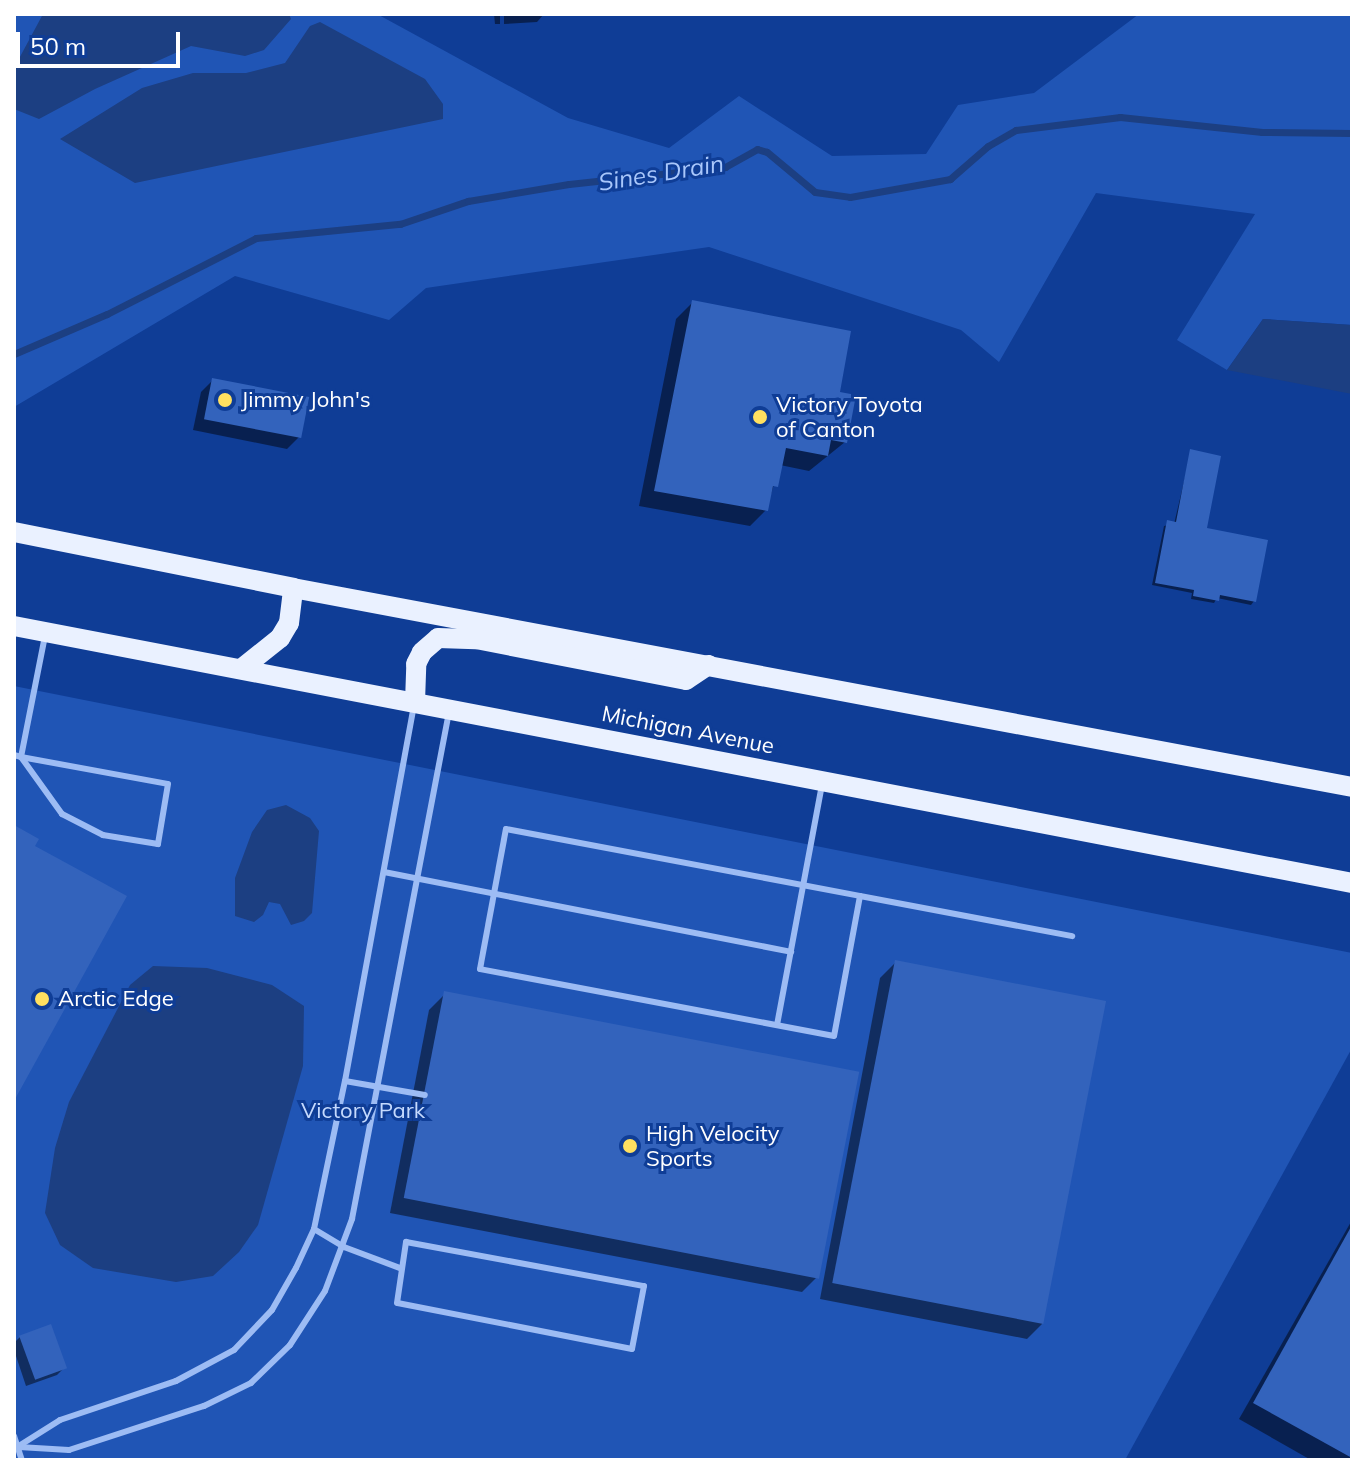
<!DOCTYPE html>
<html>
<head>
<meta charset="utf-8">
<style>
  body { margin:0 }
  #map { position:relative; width:1366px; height:1474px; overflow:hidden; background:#0f3d96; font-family:Mulish,sans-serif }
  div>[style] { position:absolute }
  .green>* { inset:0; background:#2055b5 }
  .water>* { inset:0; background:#1c3f82 }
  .shadow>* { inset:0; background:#0007 }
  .stream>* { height:7px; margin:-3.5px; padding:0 3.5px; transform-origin:3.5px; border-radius:3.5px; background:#1c3f82 }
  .building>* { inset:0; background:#3363bc; transform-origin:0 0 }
  .service>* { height:6px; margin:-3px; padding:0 3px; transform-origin:3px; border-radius:3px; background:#9dbcf4 }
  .primary>* { height:20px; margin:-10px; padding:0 10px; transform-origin:10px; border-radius:10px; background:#eaf1ff }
  .dots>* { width:22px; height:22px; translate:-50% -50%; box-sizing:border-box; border:4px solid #0f3d96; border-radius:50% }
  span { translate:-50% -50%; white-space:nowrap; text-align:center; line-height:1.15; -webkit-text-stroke:6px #0f3d96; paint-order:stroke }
  .poi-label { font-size:22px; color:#fff }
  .left { translate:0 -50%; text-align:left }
  .street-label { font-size:22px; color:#fff }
  .park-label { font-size:22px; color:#c5dafe }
  .water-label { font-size:24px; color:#a9c7fb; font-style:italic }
  .frame { position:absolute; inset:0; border:16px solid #fff; pointer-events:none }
  .scale { position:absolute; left:16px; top:32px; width:164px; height:36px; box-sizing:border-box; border:4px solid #fff; border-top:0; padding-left:10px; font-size:24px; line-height:28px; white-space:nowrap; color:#fff; -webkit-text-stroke:6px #0f3d96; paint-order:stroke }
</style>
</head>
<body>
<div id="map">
  <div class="green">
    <i style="clip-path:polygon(14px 14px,377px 14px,568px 118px,669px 148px,739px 96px,832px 156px,926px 154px,958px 105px,1034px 93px,1139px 14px,1352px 14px,1352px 325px,1263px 319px,1227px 370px,1177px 340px,1255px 214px,1096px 193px,999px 362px,961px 330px,709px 247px,426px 288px,389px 320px,235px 276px,14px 407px)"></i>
    <i style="clip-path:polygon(14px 686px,1352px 953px,1352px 1048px,1125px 1460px,14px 1460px)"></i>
  </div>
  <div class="water">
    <i style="clip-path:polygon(43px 14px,289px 14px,291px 19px,264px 50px,245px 56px,191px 46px,95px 89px,39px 119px,14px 109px,14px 68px)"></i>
    <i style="clip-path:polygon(320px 22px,425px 79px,443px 104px,443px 119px,135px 183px,60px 139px,142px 88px,193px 73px,246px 73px,285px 63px,310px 26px)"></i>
    <i style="clip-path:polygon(1263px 319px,1352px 325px,1352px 394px,1227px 370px)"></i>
    <i style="clip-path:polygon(286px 805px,310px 818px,319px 831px,312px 913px,304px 921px,291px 925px,280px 904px,269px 902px,263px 915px,254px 922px,235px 916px,235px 878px,252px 832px,267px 810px)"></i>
    <i style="clip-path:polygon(153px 966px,207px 968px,272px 985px,304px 1006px,303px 1066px,258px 1225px,239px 1252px,213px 1276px,176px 1282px,93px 1268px,60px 1245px,45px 1213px,55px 1148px,69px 1102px,130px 985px)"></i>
  </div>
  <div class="shadow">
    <i style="clip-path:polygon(494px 14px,500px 14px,500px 24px,495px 24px)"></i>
    <i style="clip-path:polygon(504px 14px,544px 14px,537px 22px,504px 24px)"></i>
    <i style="clip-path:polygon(693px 302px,837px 393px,845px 442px,809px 471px,780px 465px,766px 510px,750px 526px,639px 506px,676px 319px)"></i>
    <i style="clip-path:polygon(213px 380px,299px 437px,287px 449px,193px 430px,201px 392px)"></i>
    <i style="clip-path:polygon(1191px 452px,1205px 529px,1254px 601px,1251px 605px,1217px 598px,1214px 603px,1191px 599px,1192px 593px,1152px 585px,1164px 526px,1174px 524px)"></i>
    <i style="clip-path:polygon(896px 962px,1043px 1323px,1027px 1339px,820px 1299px,880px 978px)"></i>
    <i style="clip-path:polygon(445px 994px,818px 1276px,802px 1292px,390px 1213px,429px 1010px)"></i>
    <i style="clip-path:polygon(1352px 1220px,1352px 1460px,1311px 1460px,1239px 1419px)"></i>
    <i style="clip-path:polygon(20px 1337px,65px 1367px,57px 1375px,26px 1386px,14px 1350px,14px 1343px)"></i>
  </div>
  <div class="stream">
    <i style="left:14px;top:354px;width:101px;rotate:-23.3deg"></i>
    <i style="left:107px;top:314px;width:167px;rotate:-27deg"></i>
    <i style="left:256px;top:238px;width:145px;rotate:-5.6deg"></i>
    <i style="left:400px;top:224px;width:72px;rotate:-18.7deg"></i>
    <i style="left:468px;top:201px;width:102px;rotate:-9.6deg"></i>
    <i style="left:569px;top:184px;width:157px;rotate:-6.2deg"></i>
    <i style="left:725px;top:167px;width:37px;rotate:-29deg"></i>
    <i style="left:757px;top:149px;width:10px;rotate:17deg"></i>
    <i style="left:767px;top:152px;width:62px;rotate:39.8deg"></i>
    <i style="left:815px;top:192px;width:35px;rotate:8deg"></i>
    <i style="left:850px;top:197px;width:102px;rotate:-10.2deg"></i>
    <i style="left:950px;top:179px;width:50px;rotate:-41deg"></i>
    <i style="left:988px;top:146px;width:32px;rotate:-30deg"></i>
    <i style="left:1016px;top:130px;width:105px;rotate:-7.1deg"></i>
    <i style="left:1120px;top:117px;width:143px;rotate:6deg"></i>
    <i style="left:1262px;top:132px;width:90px;rotate:0.6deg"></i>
  </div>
  <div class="building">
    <i style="clip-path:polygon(692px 300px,851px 331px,840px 392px,856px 395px,847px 443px,831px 440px,828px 456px,786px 448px,778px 487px,773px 486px,768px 511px,654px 491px)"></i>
    <i style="left:212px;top:378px;width:99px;height:42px;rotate:11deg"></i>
    <i style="clip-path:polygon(1190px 449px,1221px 456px,1207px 528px,1268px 540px,1256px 602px,1220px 595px,1219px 601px,1193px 596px,1194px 590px,1155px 583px,1167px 520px,1176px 522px)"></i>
    <i style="clip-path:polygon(14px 825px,39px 839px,35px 846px,127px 896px,14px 1101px)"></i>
    <i style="left:895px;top:960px;width:215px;height:329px;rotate:11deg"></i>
    <i style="left:444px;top:991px;width:423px;height:211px;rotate:11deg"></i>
    <i style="clip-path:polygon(1352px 1225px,1352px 1458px,1253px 1403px)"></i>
    <i style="left:51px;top:1324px;width:47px;height:34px;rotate:70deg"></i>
  </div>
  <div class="service">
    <i style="left:14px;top:755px;width:7px;rotate:16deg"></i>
    <i style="left:21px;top:757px;width:123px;rotate:-78.8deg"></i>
    <i style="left:21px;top:757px;width:149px;rotate:10.4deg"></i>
    <i style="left:168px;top:784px;width:61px;rotate:99.5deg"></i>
    <i style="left:158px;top:844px;width:56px;rotate:-170.7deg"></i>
    <i style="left:103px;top:835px;width:46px;rotate:-152.9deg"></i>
    <i style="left:62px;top:814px;width:70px;rotate:-125.7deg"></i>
    <i style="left:506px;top:829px;width:360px;rotate:10.7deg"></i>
    <i style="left:860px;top:896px;width:142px;rotate:100.5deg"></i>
    <i style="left:834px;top:1036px;width:360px;rotate:-169.3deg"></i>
    <i style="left:480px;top:969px;width:142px;rotate:-79.5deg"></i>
    <i style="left:384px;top:872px;width:415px;rotate:11.1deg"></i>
    <i style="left:860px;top:896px;width:216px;rotate:10.7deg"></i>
    <i style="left:777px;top:1025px;width:244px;rotate:-79.4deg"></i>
    <i style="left:345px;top:1081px;width:81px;rotate:9.9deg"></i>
    <i style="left:314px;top:1229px;width:35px;rotate:31deg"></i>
    <i style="left:344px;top:1247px;width:60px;rotate:20.6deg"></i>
    <i style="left:406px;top:1242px;width:242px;rotate:10.5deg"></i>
    <i style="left:644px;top:1286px;width:64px;rotate:100.8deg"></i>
    <i style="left:632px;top:1349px;width:239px;rotate:-168.9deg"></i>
    <i style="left:397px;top:1303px;width:62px;rotate:-81.6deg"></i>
    <i style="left:14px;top:1436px;width:25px;rotate:72deg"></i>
    <i style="left:19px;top:1447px;width:50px;rotate:3.4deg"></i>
    <i style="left:69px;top:1450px;width:142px;rotate:-18.1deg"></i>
    <i style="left:204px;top:1406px;width:52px;rotate:-26.1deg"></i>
    <i style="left:251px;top:1383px;width:54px;rotate:-44.3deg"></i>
    <i style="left:290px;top:1345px;width:64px;rotate:-57.1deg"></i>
    <i style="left:325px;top:1291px;width:77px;rotate:-69.4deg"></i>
    <i style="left:352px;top:1219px;width:516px;rotate:-79.17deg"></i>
    <i style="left:14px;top:1449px;width:54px;rotate:-32.2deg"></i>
    <i style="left:60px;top:1420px;width:122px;rotate:-18.6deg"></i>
    <i style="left:176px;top:1381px;width:66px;rotate:-28.1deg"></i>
    <i style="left:234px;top:1350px;width:55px;rotate:-46.5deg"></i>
    <i style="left:272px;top:1310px;width:48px;rotate:-60.3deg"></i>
    <i style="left:296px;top:1268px;width:43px;rotate:-65.2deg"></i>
    <i style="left:314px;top:1229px;width:151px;rotate:-78.2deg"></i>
    <i style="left:345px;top:1081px;width:382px;rotate:-79.6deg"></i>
  </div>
  <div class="primary">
    <i style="left:14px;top:532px;width:285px;rotate:11.3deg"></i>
    <i style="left:293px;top:588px;width:1078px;rotate:10.64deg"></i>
    <i style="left:14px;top:626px;width:1362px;rotate:10.87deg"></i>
    <i style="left:241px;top:669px;width:50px;rotate:-38.5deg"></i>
    <i style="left:280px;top:638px;width:17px;rotate:-59deg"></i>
    <i style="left:289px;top:623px;width:35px;rotate:-83deg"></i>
    <i style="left:415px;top:702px;width:38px;rotate:-88deg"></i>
    <i style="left:416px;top:664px;width:13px;rotate:-63deg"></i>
    <i style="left:422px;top:652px;width:21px;rotate:-41deg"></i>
    <i style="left:438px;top:638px;width:38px;rotate:2deg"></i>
    <i style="left:476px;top:639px;width:214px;rotate:11deg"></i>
    <i style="left:686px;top:680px;width:27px;rotate:-34deg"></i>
  </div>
  <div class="dots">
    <i style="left:225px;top:400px;background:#ffe060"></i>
    <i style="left:760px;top:417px;background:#ffe060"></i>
    <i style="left:42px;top:999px;background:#ffe060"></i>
    <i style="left:630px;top:1146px;background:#ffe060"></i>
  </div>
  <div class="poi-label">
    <span class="left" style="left:241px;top:400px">Jimmy John's</span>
    <span class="left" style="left:776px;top:417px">Victory Toyota<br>of Canton</span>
    <span class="left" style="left:58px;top:999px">Arctic Edge</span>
    <span class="left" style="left:646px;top:1146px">High Velocity<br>Sports</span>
  </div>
  <div class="street-label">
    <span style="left:688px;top:730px;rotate:11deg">Michigan Avenue</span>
  </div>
  <div class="park-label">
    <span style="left:363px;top:1111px">Victory Park</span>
  </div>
  <div class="water-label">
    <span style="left:661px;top:173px;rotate:-9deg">Sines Drain</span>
  </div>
  <div class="frame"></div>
  <div class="scale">50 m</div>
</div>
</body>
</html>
